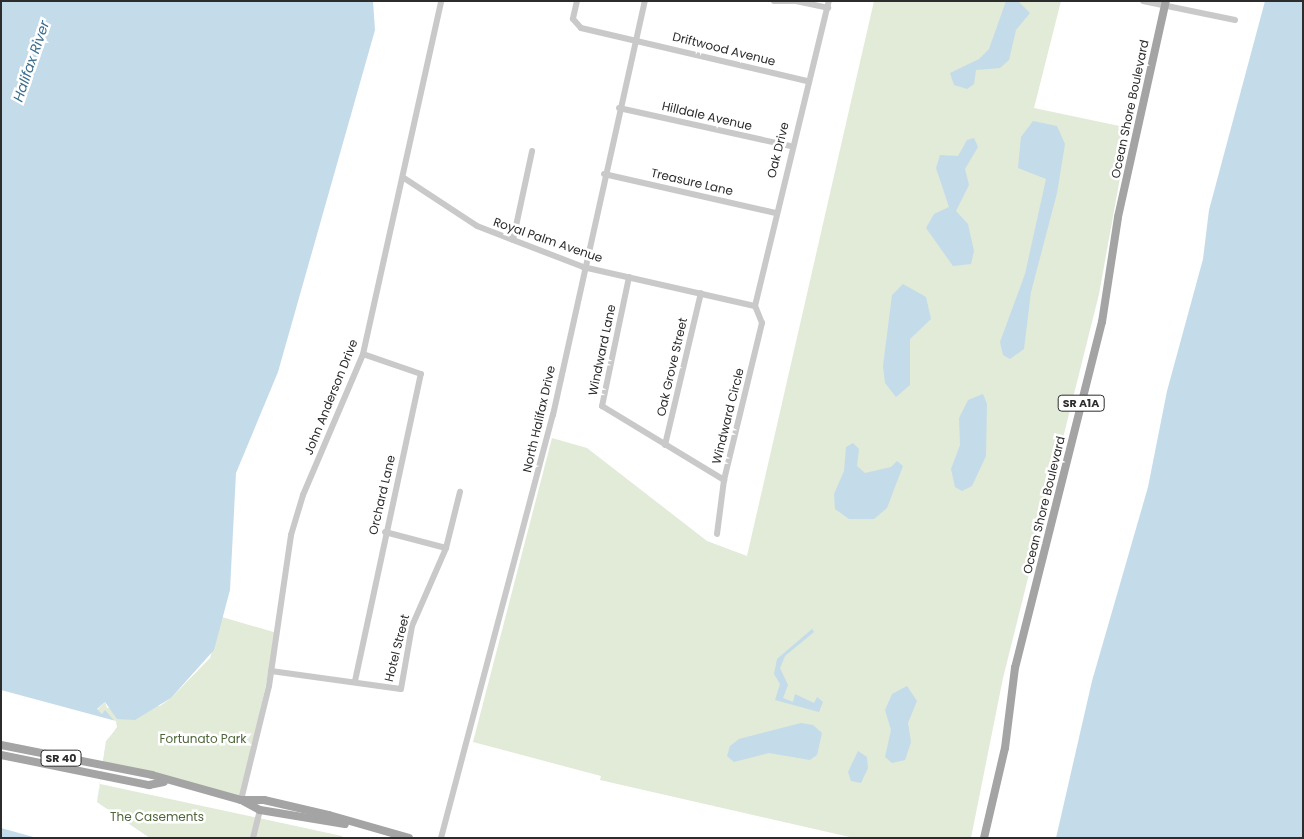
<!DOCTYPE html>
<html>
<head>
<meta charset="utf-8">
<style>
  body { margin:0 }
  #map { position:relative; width:1304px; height:839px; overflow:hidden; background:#fff; font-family:Poppins,sans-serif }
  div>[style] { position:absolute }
  .green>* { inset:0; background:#e2ead8 }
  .water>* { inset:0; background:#c4dbea }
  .pier>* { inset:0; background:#fff }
  .minor>* { height:6px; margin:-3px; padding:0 3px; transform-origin:3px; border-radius:3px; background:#c9c9c9 }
  .major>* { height:8px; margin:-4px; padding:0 4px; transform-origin:4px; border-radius:4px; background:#a4a4a4 }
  span { translate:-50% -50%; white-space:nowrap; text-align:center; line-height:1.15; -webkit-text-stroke:5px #fff; paint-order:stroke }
  .shield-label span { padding:1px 4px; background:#fff; border:1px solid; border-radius:4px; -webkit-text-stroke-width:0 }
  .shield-label { font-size:11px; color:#2c2c2c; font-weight:700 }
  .street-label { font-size:12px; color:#2c2c2c }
  .park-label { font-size:12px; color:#4e663a }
  .water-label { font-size:14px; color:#3a6c8d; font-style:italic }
  .frame { position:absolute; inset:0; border:2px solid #2c2c2c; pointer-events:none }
</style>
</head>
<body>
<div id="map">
  <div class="green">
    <i style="clip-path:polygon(874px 1px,1061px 1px,1034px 108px,1129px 128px,1099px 294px,1003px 678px,971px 838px,854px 838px,600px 780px,601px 776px,473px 742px,552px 438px,587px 448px,707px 541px,747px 556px)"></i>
    <i style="clip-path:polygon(222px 617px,277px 633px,241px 800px,101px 766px,106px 741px,115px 730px,105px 711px,102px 714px,97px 710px,105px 702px,107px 708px,160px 706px,171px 698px,210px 658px)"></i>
    <i style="clip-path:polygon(100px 784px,342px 836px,343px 838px,150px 838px,103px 810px,97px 802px)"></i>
  </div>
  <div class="water">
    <i style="clip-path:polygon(1px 1px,373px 1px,375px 30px,278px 372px,236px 473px,230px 590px,214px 650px,171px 698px,135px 720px,117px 719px,105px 702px,97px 709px,102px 714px,105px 710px,117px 724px,106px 741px,97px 802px,150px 838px,1px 838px)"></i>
    <i style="clip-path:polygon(1006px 1px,1018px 1px,1030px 13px,1016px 30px,1009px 60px,1000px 68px,976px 70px,974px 84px,967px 89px,954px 85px,950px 73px,979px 59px,989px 49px)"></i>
    <i style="clip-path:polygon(1265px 1px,1303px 1px,1303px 838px,1056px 838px,1092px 681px,1148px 487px,1167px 391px,1203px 259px,1209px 210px)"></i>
    <i style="clip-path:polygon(1033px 121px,1057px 126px,1065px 144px,1057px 193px,1031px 292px,1024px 349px,1010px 359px,1003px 355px,1000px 342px,1025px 274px,1046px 179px,1018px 168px,1021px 137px)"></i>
    <i style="clip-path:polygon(974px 138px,978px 147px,965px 169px,969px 185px,956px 211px,968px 224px,974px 251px,971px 264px,953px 266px,926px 228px,934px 214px,949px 207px,936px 168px,940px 155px,958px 156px,967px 140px)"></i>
    <i style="clip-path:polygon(903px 284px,926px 297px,931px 319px,910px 339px,910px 385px,896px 397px,885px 383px,883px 366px,892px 295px)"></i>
    <i style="clip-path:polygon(983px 394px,987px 404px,986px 456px,972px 486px,962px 491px,955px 487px,951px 469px,960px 445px,959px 418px,968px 400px)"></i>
    <i style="clip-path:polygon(853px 443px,859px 449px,857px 466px,865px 473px,891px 467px,897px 461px,903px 466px,887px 508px,874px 519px,849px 519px,835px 509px,834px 494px,844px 471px,846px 447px)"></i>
    <i style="clip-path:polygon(812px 629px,814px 632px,785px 656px,780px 668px,788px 685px,783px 698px,793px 702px,795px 694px,814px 703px,817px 697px,823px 702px,819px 712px,775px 700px,780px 684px,774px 674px,777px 659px)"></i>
    <i style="clip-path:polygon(907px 686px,917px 701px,908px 723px,911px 742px,905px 760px,892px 763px,885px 757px,891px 730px,885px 710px,892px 694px)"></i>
    <i style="clip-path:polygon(801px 723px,813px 725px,822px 733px,817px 755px,810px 760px,769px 753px,734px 762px,727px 756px,730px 746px,739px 739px)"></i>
    <i style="clip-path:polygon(858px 751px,867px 757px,868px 768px,861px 783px,851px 781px,848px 772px)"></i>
  </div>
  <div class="pier">
    <i style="clip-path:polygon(1px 690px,116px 721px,117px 727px,106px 741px,97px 802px,150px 838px,37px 838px,1px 828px)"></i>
  </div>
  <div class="minor">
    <i style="left:577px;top:1px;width:18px;rotate:103deg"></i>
    <i style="left:573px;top:19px;width:12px;rotate:48deg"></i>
    <i style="left:581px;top:28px;width:232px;rotate:13.2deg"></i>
    <i style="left:774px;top:1px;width:20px"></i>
    <i style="left:796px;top:1px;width:33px;rotate:12deg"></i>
    <i style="left:1143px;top:1px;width:94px;rotate:11.7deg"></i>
    <i style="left:619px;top:108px;width:175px;rotate:12.5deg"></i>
    <i style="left:604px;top:174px;width:175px;rotate:12.8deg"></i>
    <i style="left:404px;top:178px;width:87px;rotate:33.3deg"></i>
    <i style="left:477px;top:226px;width:114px;rotate:21.1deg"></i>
    <i style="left:583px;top:267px;width:176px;rotate:12.8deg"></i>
    <i style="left:513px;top:240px;width:91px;rotate:-77.9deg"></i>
    <i style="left:629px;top:277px;width:132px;rotate:101.8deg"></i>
    <i style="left:602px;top:406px;width:143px;rotate:31.2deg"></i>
    <i style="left:755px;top:306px;width:314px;rotate:-76.4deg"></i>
    <i style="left:665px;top:445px;width:156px;rotate:-76.7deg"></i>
    <i style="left:385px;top:532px;width:63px;rotate:14.7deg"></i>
    <i style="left:717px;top:534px;width:54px;rotate:-82.6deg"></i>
    <i style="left:724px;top:480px;width:162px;rotate:-76.4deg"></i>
    <i style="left:762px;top:323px;width:18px;rotate:-112deg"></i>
    <i style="left:271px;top:671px;width:131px;rotate:7.9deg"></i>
    <i style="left:401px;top:689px;width:64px;rotate:-80.1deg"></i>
    <i style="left:412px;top:626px;width:85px;rotate:-66.4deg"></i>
    <i style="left:446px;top:548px;width:58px;rotate:-76deg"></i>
    <i style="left:355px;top:681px;width:314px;rotate:-77.9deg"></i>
    <i style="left:421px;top:374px;width:61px;rotate:-161deg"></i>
    <i style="left:241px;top:800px;width:117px;rotate:-76.2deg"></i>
    <i style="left:269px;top:686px;width:153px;rotate:-81.7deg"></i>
    <i style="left:291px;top:535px;width:42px;rotate:-73.3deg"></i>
    <i style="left:303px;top:495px;width:153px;rotate:-66.9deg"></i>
    <i style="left:363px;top:354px;width:362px;rotate:-77.5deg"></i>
    <i style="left:253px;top:838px;width:29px;rotate:-76deg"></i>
    <i style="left:441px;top:838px;width:438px;rotate:-75.2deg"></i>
    <i style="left:553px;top:415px;width:424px;rotate:-77.5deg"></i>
  </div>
  <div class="major">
    <i style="left:1px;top:745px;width:154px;rotate:11.2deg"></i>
    <i style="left:152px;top:775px;width:92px;rotate:15.7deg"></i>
    <i style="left:241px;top:800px;width:23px"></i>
    <i style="left:264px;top:800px;width:67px;rotate:13deg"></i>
    <i style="left:329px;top:815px;width:83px;rotate:16deg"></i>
    <i style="left:1px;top:755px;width:151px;rotate:11.5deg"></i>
    <i style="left:149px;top:785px;width:15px;rotate:-11deg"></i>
    <i style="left:243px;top:801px;width:19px;rotate:28deg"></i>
    <i style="left:260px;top:810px;width:86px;rotate:9.4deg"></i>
    <i style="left:984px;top:838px;width:92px;rotate:-76.9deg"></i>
    <i style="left:1005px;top:748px;width:81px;rotate:-82.9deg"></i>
    <i style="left:1015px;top:668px;width:357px;rotate:-75.9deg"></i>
    <i style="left:1102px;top:322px;width:106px;rotate:-81.3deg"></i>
    <i style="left:1118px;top:217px;width:221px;rotate:-77.5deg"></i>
  </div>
  <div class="shield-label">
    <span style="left:1081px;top:403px">SR A1A</span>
    <span style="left:61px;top:758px">SR 40</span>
  </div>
  <div class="street-label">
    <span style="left:724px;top:49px;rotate:14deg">Driftwood Avenue</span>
    <span style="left:1130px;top:109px;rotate:-78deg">Ocean Shore Boulevard</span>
    <span style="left:707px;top:116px;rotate:13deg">Hilldale Avenue</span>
    <span style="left:778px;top:150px;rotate:-76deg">Oak Drive</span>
    <span style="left:692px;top:182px;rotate:13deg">Treasure Lane</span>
    <span style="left:548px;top:240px;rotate:19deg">Royal Palm Avenue</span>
    <span style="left:602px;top:350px;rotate:-78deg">Windward Lane</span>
    <span style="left:672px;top:367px;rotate:-77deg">Oak Grove Street</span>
    <span style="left:331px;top:397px;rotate:-68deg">John Anderson Drive</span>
    <span style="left:728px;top:416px;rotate:-76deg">Windward Circle</span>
    <span style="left:539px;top:419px;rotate:-77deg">North Halifax Drive</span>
    <span style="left:382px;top:495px;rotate:-77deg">Orchard Lane</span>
    <span style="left:1044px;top:505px;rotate:-76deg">Ocean Shore Boulevard</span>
    <span style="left:397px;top:648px;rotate:-76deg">Hotel Street</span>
  </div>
  <div class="park-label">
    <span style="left:203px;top:739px">Fortunato Park</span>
    <span style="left:157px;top:817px">The Casements</span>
  </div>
  <div class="water-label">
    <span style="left:31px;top:61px;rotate:-71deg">Halifax River</span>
  </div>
  <div class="frame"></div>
</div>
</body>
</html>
